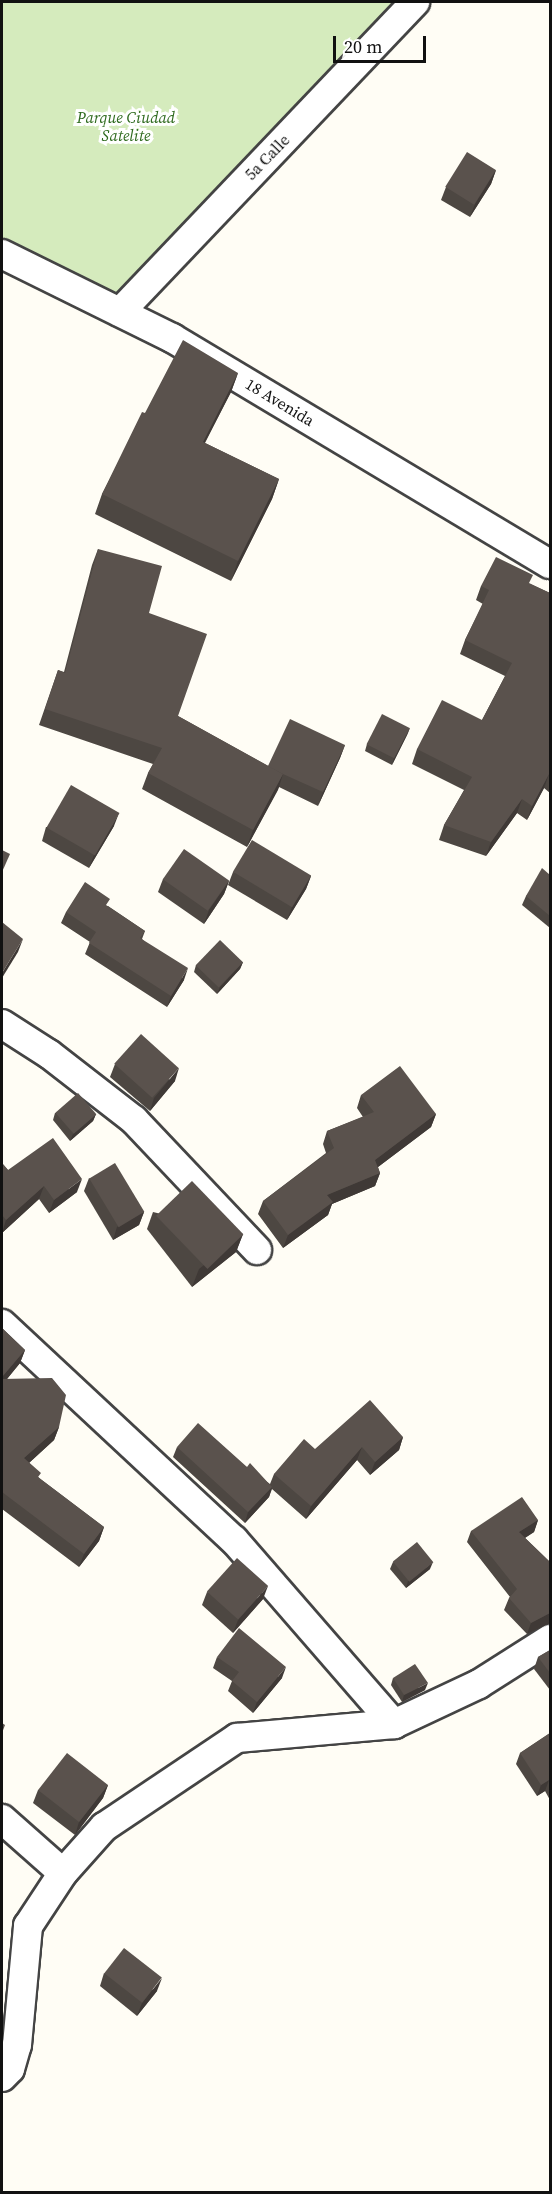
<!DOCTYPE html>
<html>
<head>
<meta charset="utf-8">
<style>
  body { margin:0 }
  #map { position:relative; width:552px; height:2194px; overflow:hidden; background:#fffdf5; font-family:"Source Serif 4",serif }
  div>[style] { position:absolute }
  .green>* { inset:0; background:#d5ebbd }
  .roads { filter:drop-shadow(2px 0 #444) drop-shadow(-2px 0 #444) drop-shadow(0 2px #444) drop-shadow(0 -2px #444) }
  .street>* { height:28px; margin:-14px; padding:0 14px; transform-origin:14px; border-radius:14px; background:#fff }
  .wall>* { inset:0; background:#4d4742 }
  .shaded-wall>* { inset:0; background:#3f3936 }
  .building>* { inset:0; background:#5a524d; transform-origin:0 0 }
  span { translate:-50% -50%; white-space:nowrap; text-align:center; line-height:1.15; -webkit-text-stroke:6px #fff; paint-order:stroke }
  .park-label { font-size:16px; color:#2f6b1f; font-style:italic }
  .street-label { font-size:16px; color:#111 }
  .frame { position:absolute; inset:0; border:3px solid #111; pointer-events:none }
  .scale { position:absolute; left:333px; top:36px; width:93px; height:27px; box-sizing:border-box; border:3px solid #111; border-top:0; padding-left:8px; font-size:18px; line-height:21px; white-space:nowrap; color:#111; -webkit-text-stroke:4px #fff; paint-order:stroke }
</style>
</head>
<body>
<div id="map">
  <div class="green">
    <i style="clip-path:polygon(2px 2px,415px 2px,120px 312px,2px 249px)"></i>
  </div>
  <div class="roads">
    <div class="street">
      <i style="left:2px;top:254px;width:190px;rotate:26.3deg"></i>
      <i style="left:172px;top:338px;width:440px;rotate:30.9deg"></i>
      <i style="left:120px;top:312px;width:428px;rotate:-46.4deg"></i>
      <i style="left:2px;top:1024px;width:56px;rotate:32.6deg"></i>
      <i style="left:49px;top:1054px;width:108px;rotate:37.8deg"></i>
      <i style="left:134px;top:1120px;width:179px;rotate:46.6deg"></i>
      <i style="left:2px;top:1324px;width:317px;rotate:43deg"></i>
      <i style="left:234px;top:1540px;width:244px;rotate:49deg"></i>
      <i style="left:2px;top:1819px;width:81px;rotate:41.5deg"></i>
      <i style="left:2px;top:2077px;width:11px;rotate:-45deg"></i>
      <i style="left:10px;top:2069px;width:25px;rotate:-74deg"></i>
      <i style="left:17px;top:2045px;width:120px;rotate:-84.7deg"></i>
      <i style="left:28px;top:1926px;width:64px;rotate:-56.6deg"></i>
      <i style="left:63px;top:1873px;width:62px;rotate:-48.3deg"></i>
      <i style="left:104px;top:1827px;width:160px;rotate:-33.8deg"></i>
      <i style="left:237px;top:1738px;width:158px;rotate:-5.1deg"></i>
      <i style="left:394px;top:1724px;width:94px;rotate:-25.2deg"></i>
      <i style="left:479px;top:1684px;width:84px;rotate:-32.4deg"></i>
    </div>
  </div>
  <div class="wall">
    <i style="clip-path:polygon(496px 170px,491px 184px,470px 217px,441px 200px,446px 187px)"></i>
    <i style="clip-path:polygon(238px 373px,231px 392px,205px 443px,279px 479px,272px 499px,231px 581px,95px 514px,102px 494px,145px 413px)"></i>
    <i style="clip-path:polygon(98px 549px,149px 613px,178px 716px,268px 766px,345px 745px,340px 758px,318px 806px,279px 787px,247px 847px,142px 789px,148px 773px,153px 764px,39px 725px,58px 670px,64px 672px,92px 565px)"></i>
    <i style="clip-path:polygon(530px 584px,550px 593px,550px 793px,544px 788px,527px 820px,517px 813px,486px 856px,439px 840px,444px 825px,464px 790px,412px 764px,417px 749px,482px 720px,505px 676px,460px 654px,465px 640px,483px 604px,476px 600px,481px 586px)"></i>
    <i style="clip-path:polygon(410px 728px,407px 735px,392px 765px,365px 751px,367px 744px)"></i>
    <i style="clip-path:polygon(114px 826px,89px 868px,42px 841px,46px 827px)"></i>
    <i style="clip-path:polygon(233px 872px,311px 876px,306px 889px,287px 920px,228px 885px)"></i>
    <i style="clip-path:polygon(550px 875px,550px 928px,522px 905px,526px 896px)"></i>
    <i style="clip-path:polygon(163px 879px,229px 881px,224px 894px,204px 924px,158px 892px)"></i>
    <i style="clip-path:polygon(108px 906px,145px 931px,142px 939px,184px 980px,167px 1007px,85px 954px,90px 942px,61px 923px,66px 912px)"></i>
    <i style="clip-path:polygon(243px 962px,240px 969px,217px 994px,194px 972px,196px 965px)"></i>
    <i style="clip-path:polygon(115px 1064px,175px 1081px,150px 1111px,110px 1077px)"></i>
    <i style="clip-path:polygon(361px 1095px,436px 1114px,431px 1127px,378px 1167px,380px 1173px,375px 1186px,332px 1204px,328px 1215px,283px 1248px,258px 1214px,263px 1201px,326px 1153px,323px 1144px,327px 1131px,363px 1117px,357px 1108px)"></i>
    <i style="clip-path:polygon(55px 1113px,96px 1114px,93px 1121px,70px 1141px,53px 1120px)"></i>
    <i style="clip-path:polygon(2px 1163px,8px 1170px,77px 1192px,49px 1213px,39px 1199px,2px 1233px)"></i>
    <i style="clip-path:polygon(89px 1178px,144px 1212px,139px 1225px,113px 1240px,84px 1191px)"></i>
    <i style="clip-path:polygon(153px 1212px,243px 1234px,236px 1252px,192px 1287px,147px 1229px)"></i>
    <i style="clip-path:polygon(2px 1328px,25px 1350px,20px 1363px,7px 1379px,59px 1427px,54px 1440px,29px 1463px,39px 1478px,104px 1527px,99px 1541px,79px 1567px,2px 1509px)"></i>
    <i style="clip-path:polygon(403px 1437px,399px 1450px,370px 1475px,357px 1460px,306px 1519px,272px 1489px,269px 1497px,245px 1523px,173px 1457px,177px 1447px,247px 1467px,270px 1484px,274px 1474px,315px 1449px)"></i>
    <i style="clip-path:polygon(538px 1520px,534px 1532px,525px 1538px,550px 1562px,550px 1623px,527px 1634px,504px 1610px,509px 1598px,510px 1597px,467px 1542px,471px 1531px)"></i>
    <i style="clip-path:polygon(393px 1562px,430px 1569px,406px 1588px,390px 1569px)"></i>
    <i style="clip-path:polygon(207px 1592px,263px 1599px,233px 1633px,202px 1605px)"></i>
    <i style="clip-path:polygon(550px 1650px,550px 1690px,534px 1669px,538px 1657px)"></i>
    <i style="clip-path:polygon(217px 1657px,282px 1678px,253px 1713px,228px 1691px,232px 1681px,213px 1668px)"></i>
    <i style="clip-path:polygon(393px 1678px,425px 1690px,402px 1702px,391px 1685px)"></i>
    <i style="clip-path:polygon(550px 1733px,550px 1800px,545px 1791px,537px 1796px,516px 1764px,520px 1753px)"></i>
    <i style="clip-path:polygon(108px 1785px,103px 1798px,75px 1835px,33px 1803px,38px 1790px)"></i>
    <i style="clip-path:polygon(104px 1973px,157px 1991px,137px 2016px,100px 1986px)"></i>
  </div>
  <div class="shaded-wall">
    <i style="clip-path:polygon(496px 170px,491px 184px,470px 217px,475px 204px)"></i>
    <i style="clip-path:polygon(238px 373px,231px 392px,195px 461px,203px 442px)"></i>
    <i style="clip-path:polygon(279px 479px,272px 499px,231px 581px,238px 561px)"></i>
    <i style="clip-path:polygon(410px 728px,407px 735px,392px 765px,394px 758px)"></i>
    <i style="clip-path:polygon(345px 745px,340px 758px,318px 806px,323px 792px)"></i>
    <i style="clip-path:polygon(283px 774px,278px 790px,247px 847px,253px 830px)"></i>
    <i style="clip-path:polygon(549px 774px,544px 788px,527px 820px,532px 806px)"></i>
    <i style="clip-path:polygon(522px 799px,517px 813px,486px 856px,491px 842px)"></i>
    <i style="clip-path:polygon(119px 813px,114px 826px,89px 868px,94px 855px)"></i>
    <i style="clip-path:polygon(311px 876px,306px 889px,287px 920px,292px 907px)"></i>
    <i style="clip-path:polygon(229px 881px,224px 894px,204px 924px,209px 910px)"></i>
    <i style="clip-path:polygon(23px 939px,18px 952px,2px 978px,2px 973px)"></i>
    <i style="clip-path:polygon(243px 962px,240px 969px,217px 994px,220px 987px)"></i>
    <i style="clip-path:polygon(188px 968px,184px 980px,167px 1007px,171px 996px)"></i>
    <i style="clip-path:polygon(179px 1068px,175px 1081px,150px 1111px,154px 1098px)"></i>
    <i style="clip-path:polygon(96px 1114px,93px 1121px,70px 1141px,73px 1134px)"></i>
    <i style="clip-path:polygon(436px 1114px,431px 1127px,370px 1173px,375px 1160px)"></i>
    <i style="clip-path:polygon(380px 1173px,375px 1186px,332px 1204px,328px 1215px,283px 1248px,288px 1235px,327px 1195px)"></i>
    <i style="clip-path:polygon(82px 1179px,77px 1192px,49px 1213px,54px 1200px)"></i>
    <i style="clip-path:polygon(44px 1186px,39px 1199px,2px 1233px,6px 1220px)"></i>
    <i style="clip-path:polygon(144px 1212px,139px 1225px,113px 1240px,117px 1227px)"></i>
    <i style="clip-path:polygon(243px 1234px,236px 1252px,192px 1287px,199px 1269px)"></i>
    <i style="clip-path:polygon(25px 1350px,20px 1363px,2px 1385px,2px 1377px)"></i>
    <i style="clip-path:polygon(59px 1427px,54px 1440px,19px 1472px,24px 1458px)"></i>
    <i style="clip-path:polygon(403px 1437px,399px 1450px,370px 1475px,375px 1462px)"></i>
    <i style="clip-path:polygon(362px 1447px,357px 1460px,306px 1519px,311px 1506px)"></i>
    <i style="clip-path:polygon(272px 1487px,269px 1497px,245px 1523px,248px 1512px)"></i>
    <i style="clip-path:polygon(538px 1520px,534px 1532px,515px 1544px,519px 1532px)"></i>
    <i style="clip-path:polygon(104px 1527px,99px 1541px,79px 1567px,84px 1554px)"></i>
    <i style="clip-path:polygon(433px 1562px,430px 1569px,406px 1588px,408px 1581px)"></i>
    <i style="clip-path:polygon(268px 1586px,263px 1599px,233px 1633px,238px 1620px)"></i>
    <i style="clip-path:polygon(550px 1613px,550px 1623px,527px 1634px,531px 1623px)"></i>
    <i style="clip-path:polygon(286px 1667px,282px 1678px,253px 1713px,257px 1702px)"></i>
    <i style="clip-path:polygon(428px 1683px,425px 1690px,402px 1702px,404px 1695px)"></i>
    <i style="clip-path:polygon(549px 1780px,545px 1791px,537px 1796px,541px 1785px)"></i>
    <i style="clip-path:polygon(108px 1785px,103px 1798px,75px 1835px,79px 1822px)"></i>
    <i style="clip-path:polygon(162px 1978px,157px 1991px,137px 2016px,142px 2003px)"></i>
  </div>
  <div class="building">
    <i style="left:467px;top:152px;width:34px;height:41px;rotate:32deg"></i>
    <i style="clip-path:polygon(183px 340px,238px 373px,203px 442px,279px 479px,238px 561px,102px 494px,142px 412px,145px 413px)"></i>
    <i style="clip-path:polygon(98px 549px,162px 566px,149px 613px,207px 634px,178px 716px,283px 774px,253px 830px,148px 773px,162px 748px,45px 709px,58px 670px,65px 673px)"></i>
    <i style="clip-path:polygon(496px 557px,533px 575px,529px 583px,550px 593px,550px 775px,549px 774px,532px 806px,522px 799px,491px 842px,444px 825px,472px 777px,417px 749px,442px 700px,482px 720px,512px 663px,465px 640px,489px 590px,481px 586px)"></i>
    <i style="left:382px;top:714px;width:31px;height:34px;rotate:27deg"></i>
    <i style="clip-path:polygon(290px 719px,345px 745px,323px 792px,283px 774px,268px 766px)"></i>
    <i style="left:71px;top:785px;width:56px;height:49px;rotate:30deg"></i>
    <i style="left:252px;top:840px;width:69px;height:37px;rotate:31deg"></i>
    <i style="left:184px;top:849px;width:55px;height:37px;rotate:35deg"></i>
    <i style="clip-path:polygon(2px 850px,10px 854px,2px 872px)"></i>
    <i style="clip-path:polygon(542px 868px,550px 875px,550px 916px,526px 896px)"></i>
    <i style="clip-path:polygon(85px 882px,110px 899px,106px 905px,145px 931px,140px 938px,188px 968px,171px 996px,89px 943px,96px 932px,66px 912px)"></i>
    <i style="clip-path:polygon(2px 922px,23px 939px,2px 973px)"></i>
    <i style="left:220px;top:940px;width:32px;height:35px;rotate:44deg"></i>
    <i style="left:141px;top:1034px;width:51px;height:40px;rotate:42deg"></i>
    <i style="clip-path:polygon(400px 1066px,436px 1114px,375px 1160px,380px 1173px,327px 1195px,333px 1202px,288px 1235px,263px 1201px,334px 1148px,327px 1131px,374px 1112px,361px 1095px)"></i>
    <i style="left:78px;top:1093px;width:28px;height:30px;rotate:49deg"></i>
    <i style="clip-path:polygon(53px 1138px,82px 1179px,54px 1200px,44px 1186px,6px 1220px,2px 1215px,2px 1163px,8px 1170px)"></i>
    <i style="left:115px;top:1163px;width:57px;height:30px;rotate:59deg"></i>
    <i style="left:192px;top:1181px;width:74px;height:50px;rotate:46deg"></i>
    <i style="clip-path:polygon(2px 1328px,25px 1350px,2px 1377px)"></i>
    <i style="clip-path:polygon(52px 1378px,66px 1395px,59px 1427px,24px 1458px,41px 1473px,38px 1477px,104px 1527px,84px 1554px,2px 1492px,2px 1379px)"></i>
    <i style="clip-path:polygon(370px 1400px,403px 1437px,375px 1462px,362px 1447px,311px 1506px,274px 1474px,304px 1439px,315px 1449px)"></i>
    <i style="clip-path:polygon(198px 1423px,247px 1467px,250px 1463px,272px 1487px,248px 1512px,177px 1447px)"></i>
    <i style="clip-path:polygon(522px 1497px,538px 1520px,519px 1532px,550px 1562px,550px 1613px,531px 1623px,509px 1598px,517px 1589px,471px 1531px)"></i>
    <i style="left:417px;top:1542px;width:26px;height:31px;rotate:51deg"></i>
    <i style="left:237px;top:1558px;width:42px;height:45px;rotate:42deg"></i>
    <i style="clip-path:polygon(239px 1628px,286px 1667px,257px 1702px,232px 1681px,239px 1672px,217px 1657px)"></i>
    <i style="clip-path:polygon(550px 1650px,550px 1673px,538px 1657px)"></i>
    <i style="clip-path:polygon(415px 1664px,428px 1683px,404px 1695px,393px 1678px)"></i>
    <i style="clip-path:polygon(2px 1723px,5px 1725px,2px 1733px)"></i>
    <i style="clip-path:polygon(550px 1733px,550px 1782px,549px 1780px,541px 1785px,520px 1753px)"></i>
    <i style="left:67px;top:1753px;width:52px;height:47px;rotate:38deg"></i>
    <i style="left:124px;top:1948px;width:48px;height:32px;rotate:38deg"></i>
  </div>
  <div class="park-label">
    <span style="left:126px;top:126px">Parque Ciudad<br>Satelite</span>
  </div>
  <div class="street-label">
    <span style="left:267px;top:157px;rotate:-46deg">5a Calle</span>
    <span style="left:280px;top:402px;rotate:31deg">18 Avenida</span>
  </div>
  <div class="frame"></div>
  <div class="scale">20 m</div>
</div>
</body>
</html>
